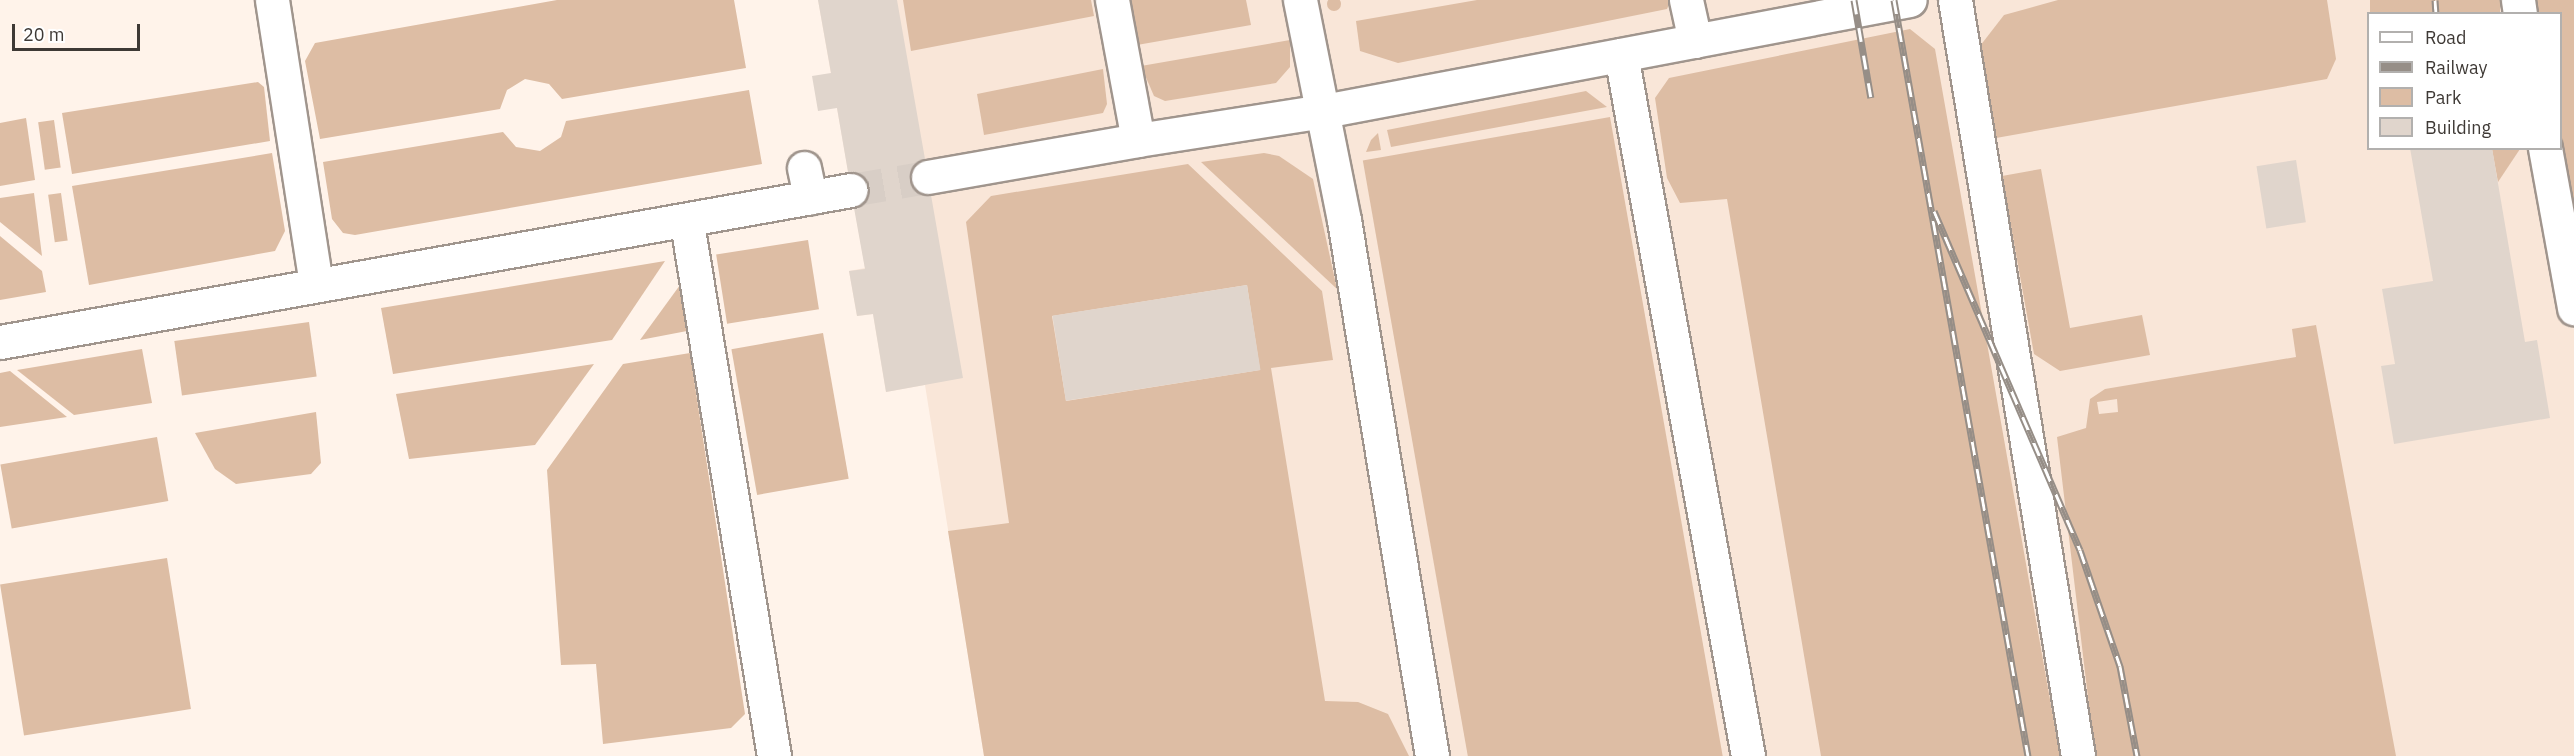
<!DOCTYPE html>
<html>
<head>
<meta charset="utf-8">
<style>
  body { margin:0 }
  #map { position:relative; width:2574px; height:756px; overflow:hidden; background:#fff3ea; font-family:"IBM Plex Sans",sans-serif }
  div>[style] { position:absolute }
  .built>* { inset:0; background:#f9e6d8 }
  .green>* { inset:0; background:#ddbda4; transform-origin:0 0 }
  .round { border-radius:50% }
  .building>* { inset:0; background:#e0d5cc; transform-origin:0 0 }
  .minor-tunnel>* { height:33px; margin-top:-16.5px; transform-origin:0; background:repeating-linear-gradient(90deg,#d8cec6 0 33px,transparent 0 49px) }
  .roads { filter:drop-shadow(2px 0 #a0958d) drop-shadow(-2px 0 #a0958d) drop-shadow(0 2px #a0958d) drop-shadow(0 -2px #a0958d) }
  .minor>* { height:33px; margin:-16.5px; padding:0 16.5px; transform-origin:16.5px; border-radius:16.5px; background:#fff }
  .rail>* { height:7px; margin-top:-3.5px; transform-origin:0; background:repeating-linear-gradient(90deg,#fff 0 14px,#968e87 0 28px); box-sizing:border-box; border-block:2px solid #968e87 }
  span { translate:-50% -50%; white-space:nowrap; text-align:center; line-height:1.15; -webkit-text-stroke:4.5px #fff; paint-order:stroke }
  .legend { position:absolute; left:2367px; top:12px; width:195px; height:138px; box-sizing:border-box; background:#fff; border:2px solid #b2b0ae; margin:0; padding:8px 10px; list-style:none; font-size:18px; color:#3e3935 }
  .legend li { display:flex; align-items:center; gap:12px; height:30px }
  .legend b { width:30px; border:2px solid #b2b0ae }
  .scale { position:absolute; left:12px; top:24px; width:128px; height:27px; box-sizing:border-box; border:3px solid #3e3935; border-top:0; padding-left:8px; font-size:18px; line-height:21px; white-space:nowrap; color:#3e3935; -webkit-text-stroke:4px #fff; paint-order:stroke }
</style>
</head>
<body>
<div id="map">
  <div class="built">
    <i style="clip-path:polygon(evenodd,818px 0,2574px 0,2574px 756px,984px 756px,925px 385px,886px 392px,873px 314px,857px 316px,849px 271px,865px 268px,818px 0,2368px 14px,2560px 14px,2560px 148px,2368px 148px,2368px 14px)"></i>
  </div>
  <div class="green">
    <i class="round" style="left:1327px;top:-3px;width:14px;height:14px"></i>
    <i style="clip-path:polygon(557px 0,734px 0,746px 68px,562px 99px,549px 84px,525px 79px,507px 90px,500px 109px,320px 139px,305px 61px,315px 43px)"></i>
    <i style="clip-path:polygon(903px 0,1091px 0,1094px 16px,911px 51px)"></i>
    <i style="clip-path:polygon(1129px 0,1246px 0,1251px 25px,1137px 45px)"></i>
    <i style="clip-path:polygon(1477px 0,1671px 0,1667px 9px,1398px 63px,1360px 51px,1356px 21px)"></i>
    <i style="clip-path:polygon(2058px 0,2327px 0,2336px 59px,2327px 79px,1996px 138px,1980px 46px,2004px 15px)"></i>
    <i style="left:2370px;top:0;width:130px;height:13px"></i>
    <i style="clip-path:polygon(2531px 0,2574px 0,2574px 225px,2560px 148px,2560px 14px,2533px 13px)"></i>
    <i style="clip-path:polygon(1910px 29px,1935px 49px,2060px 756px,1821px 756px,1727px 199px,1680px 203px,1667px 178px,1655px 98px,1669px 78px)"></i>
    <i style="clip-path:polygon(1290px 40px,1290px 67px,1276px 83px,1165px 101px,1154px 96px,1141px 66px)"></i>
    <i style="clip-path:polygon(1103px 69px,1107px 104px,1103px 113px,984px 135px,977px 94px)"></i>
    <i style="clip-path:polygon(258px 82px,264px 87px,270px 141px,72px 174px,62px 113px)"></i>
    <i style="clip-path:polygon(749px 90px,762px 164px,355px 235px,343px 233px,332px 219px,323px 162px,503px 132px,516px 147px,540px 151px,561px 137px,566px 121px)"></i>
    <i style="clip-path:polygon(1586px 91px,1607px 107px,1391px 147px,1387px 130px)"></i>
    <i style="left:1610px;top:117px;width:649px;height:251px;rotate:80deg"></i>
    <i style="clip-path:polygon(26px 118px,35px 180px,0 186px,0 123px)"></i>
    <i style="left:54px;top:120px;width:48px;height:16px;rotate:82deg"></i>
    <i style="clip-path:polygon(1378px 133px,1381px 150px,1366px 152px,1371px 140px)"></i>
    <i style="clip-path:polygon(2492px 149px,2520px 149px,2498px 182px)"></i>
    <i style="clip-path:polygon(272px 153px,285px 231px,275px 251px,89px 285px,72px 186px)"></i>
    <i style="clip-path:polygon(1264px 153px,1279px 156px,1313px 179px,1337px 289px,1201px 162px)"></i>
    <i style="clip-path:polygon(evenodd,1188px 164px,1322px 291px,1333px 360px,1271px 368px,1325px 701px,1358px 702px,1388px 714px,1409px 756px,984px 756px,948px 531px,1009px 523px,966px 222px,991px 196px,1188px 164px,1247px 285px,1260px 370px,1066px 401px,1052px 316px,1247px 285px)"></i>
    <i style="clip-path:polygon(2041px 169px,2070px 328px,2142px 315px,2150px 355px,2060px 371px,2034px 354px,2002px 176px)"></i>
    <i style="clip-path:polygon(34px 193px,42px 256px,0 222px,0 198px)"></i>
    <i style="left:61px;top:193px;width:48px;height:13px;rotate:82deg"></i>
    <i style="clip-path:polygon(0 236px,42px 271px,46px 292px,0 300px)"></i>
    <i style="left:808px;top:240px;width:70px;height:93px;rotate:81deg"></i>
    <i style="clip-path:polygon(665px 261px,612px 340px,393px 374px,381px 308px)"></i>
    <i style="clip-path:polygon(680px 285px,687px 331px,640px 340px)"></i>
    <i style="left:309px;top:322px;width:55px;height:136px;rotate:82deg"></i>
    <i style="clip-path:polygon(evenodd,2316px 325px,2396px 756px,2095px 756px,2057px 437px,2086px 428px,2090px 399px,2105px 389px,2296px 357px,2292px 329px,2316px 325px,2117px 399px,2118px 412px,2099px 414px,2097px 402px,2117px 399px)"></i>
    <i style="left:823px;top:333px;width:148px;height:93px;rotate:80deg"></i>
    <i style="clip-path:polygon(142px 349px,152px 403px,74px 415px,17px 370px)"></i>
    <i style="clip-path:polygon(690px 353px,745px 714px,731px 728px,603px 744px,596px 664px,561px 665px,547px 470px,623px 364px)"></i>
    <i style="clip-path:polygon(594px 364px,535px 445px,409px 459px,396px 394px)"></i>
    <i style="clip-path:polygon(10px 371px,67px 417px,0 427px,0 373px)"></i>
    <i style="clip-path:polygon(316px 412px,321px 463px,311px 474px,236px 484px,215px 469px,195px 433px)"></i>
    <i style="left:157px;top:437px;width:65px;height:159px;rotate:80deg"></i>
    <i style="left:167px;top:558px;width:153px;height:169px;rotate:81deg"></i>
  </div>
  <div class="building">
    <i style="clip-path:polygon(818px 0,897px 0,925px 159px,911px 170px,910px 181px,921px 194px,931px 195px,963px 378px,886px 392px,873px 314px,857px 316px,849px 271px,865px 269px,854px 208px,863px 204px,869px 187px,865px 178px,848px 172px,837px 108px,818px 111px,812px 76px,831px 73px)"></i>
    <i style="clip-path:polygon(2410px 148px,2492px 148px,2525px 342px,2537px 340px,2550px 418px,2394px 444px,2381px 366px,2395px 364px,2382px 289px,2433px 281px)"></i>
    <i style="left:2296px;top:160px;width:63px;height:40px;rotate:81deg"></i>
    <i style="left:1247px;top:285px;width:86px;height:197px;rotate:81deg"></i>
  </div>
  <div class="minor-tunnel">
    <i style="left:851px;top:190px;width:78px;rotate:-9.6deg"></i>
  </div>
  <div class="roads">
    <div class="minor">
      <i style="left:272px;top:0;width:288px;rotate:81.2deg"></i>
      <i style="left:1112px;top:0;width:142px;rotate:79.5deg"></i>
      <i style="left:1138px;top:140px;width:188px;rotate:-8.9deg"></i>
      <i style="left:1324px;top:111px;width:596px;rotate:-10.73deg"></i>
      <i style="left:1300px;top:0;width:224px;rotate:78.7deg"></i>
      <i style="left:1344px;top:220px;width:543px;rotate:80.68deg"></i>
      <i style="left:1686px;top:0;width:42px;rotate:77.6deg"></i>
      <i style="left:1955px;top:0;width:766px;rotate:80.76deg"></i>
      <i style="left:2518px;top:0;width:14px;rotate:82deg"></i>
      <i style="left:1621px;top:55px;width:712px;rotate:79.73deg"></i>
      <i style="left:2545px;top:148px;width:163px;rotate:79.7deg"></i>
      <i style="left:804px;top:168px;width:30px;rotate:78deg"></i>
      <i style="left:928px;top:177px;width:213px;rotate:-10deg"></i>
      <i style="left:687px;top:223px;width:540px;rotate:80.73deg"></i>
      <i style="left:0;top:342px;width:864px;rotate:-10.13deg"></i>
    </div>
  </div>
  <div class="rail">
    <i style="left:1854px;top:0;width:99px;rotate:80.2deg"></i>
    <i style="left:1894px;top:0;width:768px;rotate:79.95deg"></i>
    <i style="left:2435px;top:0;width:14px;rotate:86deg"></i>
    <i style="left:1934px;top:211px;width:369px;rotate:66.7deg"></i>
    <i style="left:2080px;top:550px;width:123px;rotate:71deg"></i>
    <i style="left:2120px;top:666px;width:92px;rotate:79.3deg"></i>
  </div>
  <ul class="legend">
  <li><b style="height:8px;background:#fff"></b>Road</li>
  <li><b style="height:8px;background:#968e87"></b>Railway</li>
  <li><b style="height:16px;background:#ddbda4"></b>Park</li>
  <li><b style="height:16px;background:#e0d5cc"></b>Building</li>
  </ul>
  <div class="scale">20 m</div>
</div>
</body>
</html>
